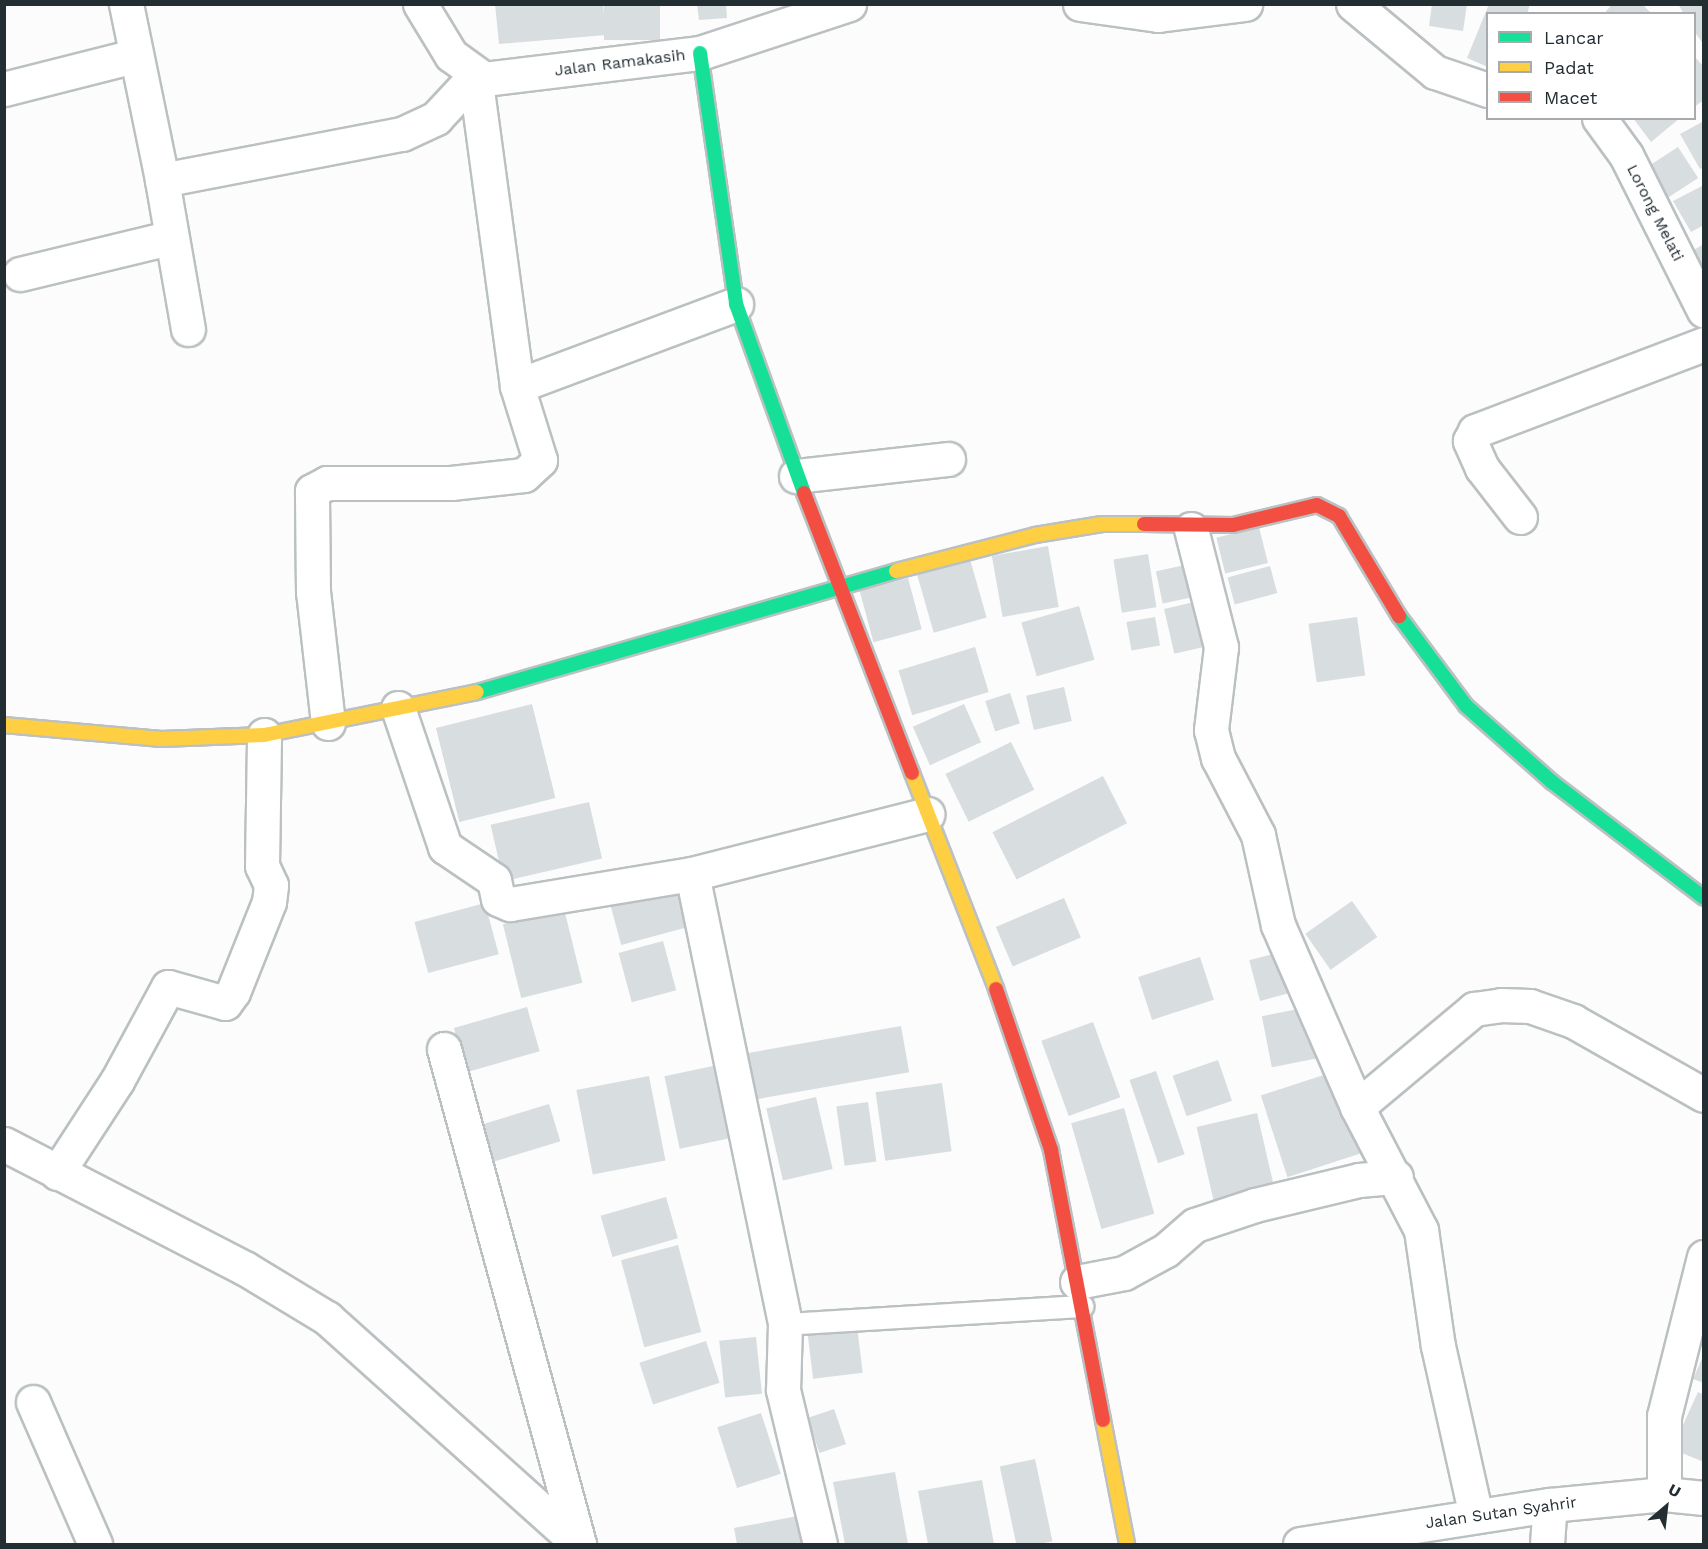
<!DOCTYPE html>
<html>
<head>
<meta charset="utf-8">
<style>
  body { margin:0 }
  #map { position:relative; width:1708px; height:1549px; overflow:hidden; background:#fbfcfb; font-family:"Work Sans",sans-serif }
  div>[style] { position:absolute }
  .building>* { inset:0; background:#d8dde0; transform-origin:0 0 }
  .roads { filter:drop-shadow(2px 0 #bbc0c2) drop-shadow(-2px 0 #bbc0c2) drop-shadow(0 2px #bbc0c2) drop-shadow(0 -2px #bbc0c2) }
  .lane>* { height:21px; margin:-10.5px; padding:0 10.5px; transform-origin:10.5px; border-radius:10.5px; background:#fefffe }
  .street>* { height:33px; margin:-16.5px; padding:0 16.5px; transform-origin:16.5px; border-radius:16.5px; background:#fefffe }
  .fast>* { height:14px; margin:-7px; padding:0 7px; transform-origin:7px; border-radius:7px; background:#16e098 }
  .slow>* { height:14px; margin:-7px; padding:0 7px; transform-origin:7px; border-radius:7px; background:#ffcf43 }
  .jam>* { height:14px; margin:-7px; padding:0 7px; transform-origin:7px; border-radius:7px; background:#f24e42 }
  span { translate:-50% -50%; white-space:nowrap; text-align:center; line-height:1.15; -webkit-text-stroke:4.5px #fff; paint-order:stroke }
  .street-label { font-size:16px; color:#232e33 }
  .frame { position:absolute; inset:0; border:6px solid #232e33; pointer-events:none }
  .legend { position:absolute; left:1486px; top:12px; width:210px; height:108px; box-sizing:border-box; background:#fff; border:2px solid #a7abad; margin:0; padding:8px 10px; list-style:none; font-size:18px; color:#232e33 }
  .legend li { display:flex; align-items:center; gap:12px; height:30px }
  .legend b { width:30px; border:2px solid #a7abad }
  .north { position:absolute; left:1636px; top:1477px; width:60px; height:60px; -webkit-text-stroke:4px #fff; paint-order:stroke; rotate:28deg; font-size:16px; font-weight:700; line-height:24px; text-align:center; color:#232e33 }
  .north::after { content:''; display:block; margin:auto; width:21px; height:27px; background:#232e33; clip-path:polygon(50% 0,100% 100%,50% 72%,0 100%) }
</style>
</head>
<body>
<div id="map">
  <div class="building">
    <i style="clip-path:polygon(495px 4px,603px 4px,606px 35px,499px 44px)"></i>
    <i style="left:604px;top:4px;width:56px;height:36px"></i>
    <i style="clip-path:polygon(697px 4px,726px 4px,727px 18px,699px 20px)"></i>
    <i style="clip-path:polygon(1432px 4px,1467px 4px,1463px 31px,1429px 26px)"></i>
    <i style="clip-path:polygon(1489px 4px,1530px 4px,1527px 14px,1488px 14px,1488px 67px,1467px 58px)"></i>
    <i style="clip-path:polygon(1612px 4px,1642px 4px,1652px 14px,1604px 14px)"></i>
    <i style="clip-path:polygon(1678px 4px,1704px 4px,1704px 45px,1694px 31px,1694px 14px,1684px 14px)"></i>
    <i style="clip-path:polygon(1694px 56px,1704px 67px,1704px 100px,1694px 107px)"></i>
    <i style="clip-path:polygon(1633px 118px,1680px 118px,1651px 142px)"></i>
    <i style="clip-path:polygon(1704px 121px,1704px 167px,1700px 169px,1680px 134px)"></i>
    <i style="left:1678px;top:147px;width:37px;height:45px;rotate:57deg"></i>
    <i style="clip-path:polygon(1704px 185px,1704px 225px,1691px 232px,1673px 201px)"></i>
    <i style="clip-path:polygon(1704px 244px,1704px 271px,1692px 251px)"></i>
    <i style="left:1259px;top:527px;width:37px;height:44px;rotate:76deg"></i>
    <i style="left:1048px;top:546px;width:62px;height:57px;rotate:80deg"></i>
    <i style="left:1148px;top:554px;width:54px;height:35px;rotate:81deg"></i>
    <i style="left:969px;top:556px;width:64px;height:55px;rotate:74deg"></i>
    <i style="left:1195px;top:563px;width:33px;height:40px;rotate:78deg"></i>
    <i style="left:1270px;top:566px;width:28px;height:44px;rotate:75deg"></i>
    <i style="left:908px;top:578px;width:53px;height:50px;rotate:75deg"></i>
    <i style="left:1203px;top:600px;width:46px;height:40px;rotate:77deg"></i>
    <i style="left:1079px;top:606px;width:56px;height:60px;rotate:74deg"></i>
    <i style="left:1155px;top:617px;width:29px;height:29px;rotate:80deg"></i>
    <i style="left:1357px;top:617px;width:59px;height:49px;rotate:82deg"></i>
    <i style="left:975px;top:647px;width:47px;height:80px;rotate:73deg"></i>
    <i style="left:1064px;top:687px;width:35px;height:39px;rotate:77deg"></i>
    <i style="left:1010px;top:693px;width:32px;height:26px;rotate:72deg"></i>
    <i style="left:532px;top:704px;width:97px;height:99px;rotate:76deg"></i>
    <i style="left:964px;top:704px;width:42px;height:56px;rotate:66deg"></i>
    <i style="left:1011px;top:742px;width:53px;height:73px;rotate:64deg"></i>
    <i style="left:1103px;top:776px;width:53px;height:124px;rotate:63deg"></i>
    <i style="left:589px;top:802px;width:58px;height:101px;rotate:77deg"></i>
    <i style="left:683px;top:886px;width:41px;height:75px;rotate:75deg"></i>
    <i style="left:1064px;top:898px;width:43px;height:74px;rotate:67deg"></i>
    <i style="left:1352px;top:901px;width:44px;height:57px;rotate:55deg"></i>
    <i style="left:485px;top:903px;width:53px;height:73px;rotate:75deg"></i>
    <i style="left:564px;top:909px;width:76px;height:63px;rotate:76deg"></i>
    <i style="left:663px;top:941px;width:51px;height:46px;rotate:75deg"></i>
    <i style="left:1284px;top:951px;width:42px;height:36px;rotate:75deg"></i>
    <i style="left:1200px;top:957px;width:45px;height:65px;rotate:72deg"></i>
    <i style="left:527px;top:1007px;width:46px;height:76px;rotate:74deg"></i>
    <i style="left:1309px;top:1007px;width:52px;height:48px;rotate:79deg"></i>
    <i style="left:1093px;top:1022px;width:80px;height:55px;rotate:70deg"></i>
    <i style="left:901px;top:1026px;width:47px;height:155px;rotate:80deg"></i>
    <i style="left:1218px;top:1060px;width:43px;height:48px;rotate:71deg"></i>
    <i style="left:727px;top:1063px;width:74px;height:64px;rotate:78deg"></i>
    <i style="left:1156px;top:1071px;width:88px;height:28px;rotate:71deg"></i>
    <i style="left:1336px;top:1071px;width:86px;height:79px;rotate:72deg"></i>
    <i style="left:649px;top:1076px;width:86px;height:74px;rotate:79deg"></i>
    <i style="left:942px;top:1083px;width:69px;height:67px;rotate:82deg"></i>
    <i style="left:816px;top:1097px;width:74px;height:51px;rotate:77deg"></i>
    <i style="left:868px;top:1102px;width:60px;height:32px;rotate:82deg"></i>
    <i style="left:549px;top:1104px;width:39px;height:71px;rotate:73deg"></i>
    <i style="left:1124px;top:1108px;width:110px;height:55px;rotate:74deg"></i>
    <i style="left:1257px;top:1113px;width:82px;height:62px;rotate:77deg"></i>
    <i style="left:666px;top:1197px;width:43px;height:68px;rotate:74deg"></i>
    <i style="left:678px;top:1245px;width:90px;height:59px;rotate:75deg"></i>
    <i style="left:857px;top:1326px;width:47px;height:50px;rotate:83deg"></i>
    <i style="left:756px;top:1337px;width:57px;height:37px;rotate:84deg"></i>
    <i style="left:706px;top:1341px;width:44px;height:70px;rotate:72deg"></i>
    <i style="clip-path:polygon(1704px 1354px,1704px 1383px,1693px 1379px)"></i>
    <i style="clip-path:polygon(1698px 1392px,1704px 1395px,1704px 1462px,1672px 1449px)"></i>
    <i style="left:834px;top:1409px;width:37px;height:28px;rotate:71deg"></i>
    <i style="left:761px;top:1413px;width:64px;height:46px;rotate:72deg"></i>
    <i style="left:1035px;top:1459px;width:84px;height:36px;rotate:78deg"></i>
    <i style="clip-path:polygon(895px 1472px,908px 1544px,845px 1544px,833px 1482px)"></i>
    <i style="clip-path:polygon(982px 1480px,994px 1544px,928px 1544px,918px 1491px)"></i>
    <i style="clip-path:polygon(798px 1516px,803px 1544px,737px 1544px,734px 1528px)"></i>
  </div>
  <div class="roads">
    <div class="lane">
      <i style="left:785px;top:1324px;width:298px;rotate:-3.5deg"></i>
    </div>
    <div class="street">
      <i style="left:126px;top:4px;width:180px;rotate:78.4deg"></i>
      <i style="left:420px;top:4px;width:60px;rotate:58.7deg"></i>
      <i style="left:451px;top:55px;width:41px;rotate:36deg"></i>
      <i style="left:484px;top:79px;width:218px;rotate:-6.9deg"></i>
      <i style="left:700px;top:53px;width:157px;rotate:-18.2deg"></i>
      <i style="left:1080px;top:4px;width:79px;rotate:8deg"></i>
      <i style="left:1158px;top:15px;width:88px;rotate:-7.2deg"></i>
      <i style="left:1353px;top:4px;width:107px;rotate:39.7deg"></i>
      <i style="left:1435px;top:72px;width:56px;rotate:18.8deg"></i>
      <i style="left:4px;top:89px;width:134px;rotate:-14.2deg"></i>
      <i style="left:1599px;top:118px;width:46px;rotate:53.9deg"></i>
      <i style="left:1626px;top:155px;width:174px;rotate:63.4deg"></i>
      <i style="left:20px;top:274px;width:153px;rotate:-13.6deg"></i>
      <i style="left:188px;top:329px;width:151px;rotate:-99.9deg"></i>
      <i style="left:162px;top:180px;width:244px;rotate:-10.9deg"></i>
      <i style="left:402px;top:134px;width:38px;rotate:-25deg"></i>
      <i style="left:436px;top:118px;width:57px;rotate:-47.1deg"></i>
      <i style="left:517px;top:386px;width:234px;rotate:-20.5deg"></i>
      <i style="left:796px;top:476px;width:153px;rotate:-6.4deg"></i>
      <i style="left:1520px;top:517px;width:62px;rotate:-127.8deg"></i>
      <i style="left:1482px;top:468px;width:30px;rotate:-114deg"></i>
      <i style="left:1470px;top:441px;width:11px;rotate:-63deg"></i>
      <i style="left:1475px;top:431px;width:245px;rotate:-20.8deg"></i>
      <i style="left:1191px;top:529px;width:122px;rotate:75.7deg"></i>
      <i style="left:1221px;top:647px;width:84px;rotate:96.9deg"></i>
      <i style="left:1211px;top:730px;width:29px;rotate:76deg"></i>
      <i style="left:1218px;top:758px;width:87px;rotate:62.5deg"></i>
      <i style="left:1258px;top:835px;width:92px;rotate:77.5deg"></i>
      <i style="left:1278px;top:925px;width:198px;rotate:66.5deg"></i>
      <i style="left:1357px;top:1107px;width:139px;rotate:62.5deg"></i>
      <i style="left:1421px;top:1230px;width:117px;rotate:81.7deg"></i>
      <i style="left:1438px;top:1346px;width:174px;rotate:77.4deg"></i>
      <i style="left:398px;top:708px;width:147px;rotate:71.3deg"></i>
      <i style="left:445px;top:847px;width:59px;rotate:34deg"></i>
      <i style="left:494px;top:880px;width:19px;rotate:78deg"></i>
      <i style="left:498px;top:899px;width:13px;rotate:23deg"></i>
      <i style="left:510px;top:904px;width:184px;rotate:-9.4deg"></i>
      <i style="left:692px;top:874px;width:243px;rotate:-14.3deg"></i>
      <i style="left:328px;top:723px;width:132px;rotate:-96.5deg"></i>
      <i style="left:313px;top:592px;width:101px;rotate:-90.6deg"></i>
      <i style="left:312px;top:491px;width:17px;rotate:-28deg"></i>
      <i style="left:327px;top:483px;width:124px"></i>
      <i style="left:451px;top:483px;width:73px;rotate:-6.3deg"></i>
      <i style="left:524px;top:475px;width:22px;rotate:-43deg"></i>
      <i style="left:540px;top:460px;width:77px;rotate:-107.3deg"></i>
      <i style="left:517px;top:386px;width:313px;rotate:-97.7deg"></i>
      <i style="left:692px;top:874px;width:460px;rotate:78.3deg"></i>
      <i style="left:785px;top:1324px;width:66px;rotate:91.7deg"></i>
      <i style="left:783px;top:1390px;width:158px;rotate:76.5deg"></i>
      <i style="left:444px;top:1049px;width:513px;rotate:74.74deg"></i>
      <i style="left:1357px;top:1107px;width:153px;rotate:-39.9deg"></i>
      <i style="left:1474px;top:1009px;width:27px;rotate:-8deg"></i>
      <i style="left:1501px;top:1005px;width:29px;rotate:2deg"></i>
      <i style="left:1530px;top:1006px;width:46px;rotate:19.2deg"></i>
      <i style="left:1573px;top:1021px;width:150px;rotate:29.5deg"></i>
      <i style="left:4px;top:1144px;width:272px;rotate:27.3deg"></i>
      <i style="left:246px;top:1269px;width:95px;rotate:31.2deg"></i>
      <i style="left:327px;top:1318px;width:338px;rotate:41.9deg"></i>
      <i style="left:57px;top:1173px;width:110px;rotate:-56.9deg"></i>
      <i style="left:117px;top:1081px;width:107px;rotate:-61.5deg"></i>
      <i style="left:168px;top:987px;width:59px;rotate:15.7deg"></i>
      <i style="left:225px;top:1003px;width:14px;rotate:-54deg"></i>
      <i style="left:233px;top:992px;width:97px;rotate:-68.2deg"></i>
      <i style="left:269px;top:902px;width:17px;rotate:-83deg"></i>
      <i style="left:271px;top:885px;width:21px;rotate:-115deg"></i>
      <i style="left:262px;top:866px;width:131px;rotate:-89.1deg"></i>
      <i style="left:1077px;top:1282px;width:48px;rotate:-10.8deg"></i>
      <i style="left:1124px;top:1273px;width:48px;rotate:-28.7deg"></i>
      <i style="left:1166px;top:1250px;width:38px;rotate:-41deg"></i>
      <i style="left:1195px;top:1225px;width:63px;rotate:-18.4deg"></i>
      <i style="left:1255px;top:1205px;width:107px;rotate:-13.5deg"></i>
      <i style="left:1359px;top:1180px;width:37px;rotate:-5deg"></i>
      <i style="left:33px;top:1402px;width:155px;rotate:66.4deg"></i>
      <i style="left:1664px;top:1494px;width:78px;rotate:-90deg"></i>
      <i style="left:1664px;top:1416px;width:164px;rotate:-75.9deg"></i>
      <i style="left:1300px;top:1544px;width:253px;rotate:-8.9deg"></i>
      <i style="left:1550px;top:1505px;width:115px;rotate:-5.5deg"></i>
      <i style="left:1664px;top:1494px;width:40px;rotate:5.7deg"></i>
      <i style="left:1547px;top:1544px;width:39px;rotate:-86deg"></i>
    </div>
    <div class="fast">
      <i style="left:700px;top:53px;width:254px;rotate:81.8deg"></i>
      <i style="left:736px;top:304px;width:201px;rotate:70.2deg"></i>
      <i style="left:1399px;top:616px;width:112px;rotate:53.3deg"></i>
      <i style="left:1466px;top:706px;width:115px;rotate:41.5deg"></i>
      <i style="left:1552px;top:782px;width:191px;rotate:37.3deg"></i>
      <i style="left:477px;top:692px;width:436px;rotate:-16.1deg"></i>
    </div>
    <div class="slow">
      <i style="left:896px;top:571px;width:144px;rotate:-14.5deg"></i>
      <i style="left:1035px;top:535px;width:68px;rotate:-9.3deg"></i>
      <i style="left:1102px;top:524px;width:42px"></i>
      <i style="left:4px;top:725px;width:158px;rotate:5.1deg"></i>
      <i style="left:161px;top:739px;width:103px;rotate:-2.2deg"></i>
      <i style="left:264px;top:735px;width:217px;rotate:-11.4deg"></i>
      <i style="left:912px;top:773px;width:232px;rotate:68.7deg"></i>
      <i style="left:1103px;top:1420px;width:126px;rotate:79deg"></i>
    </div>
    <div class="jam">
      <i style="left:804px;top:493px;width:300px;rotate:68.9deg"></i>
      <i style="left:1144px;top:524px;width:89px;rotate:0.6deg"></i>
      <i style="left:1233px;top:525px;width:86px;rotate:-13.4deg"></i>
      <i style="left:1317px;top:505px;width:25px;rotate:27deg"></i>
      <i style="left:1339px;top:516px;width:117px;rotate:59deg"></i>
      <i style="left:996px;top:989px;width:170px;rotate:71.1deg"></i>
      <i style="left:1051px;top:1150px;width:275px;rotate:79.1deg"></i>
    </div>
  </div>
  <div class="street-label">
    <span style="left:620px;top:63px;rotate:-7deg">Jalan Ramakasih</span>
    <span style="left:1655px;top:213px;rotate:63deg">Lorong Melati</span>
    <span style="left:1501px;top:1513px;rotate:-8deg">Jalan Sutan Syahrir</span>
  </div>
  <div class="frame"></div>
  <ul class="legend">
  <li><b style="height:8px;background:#16e098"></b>Lancar</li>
  <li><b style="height:8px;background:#ffcf43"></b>Padat</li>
  <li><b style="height:8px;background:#f24e42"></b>Macet</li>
  </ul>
  <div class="north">U</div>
</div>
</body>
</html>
